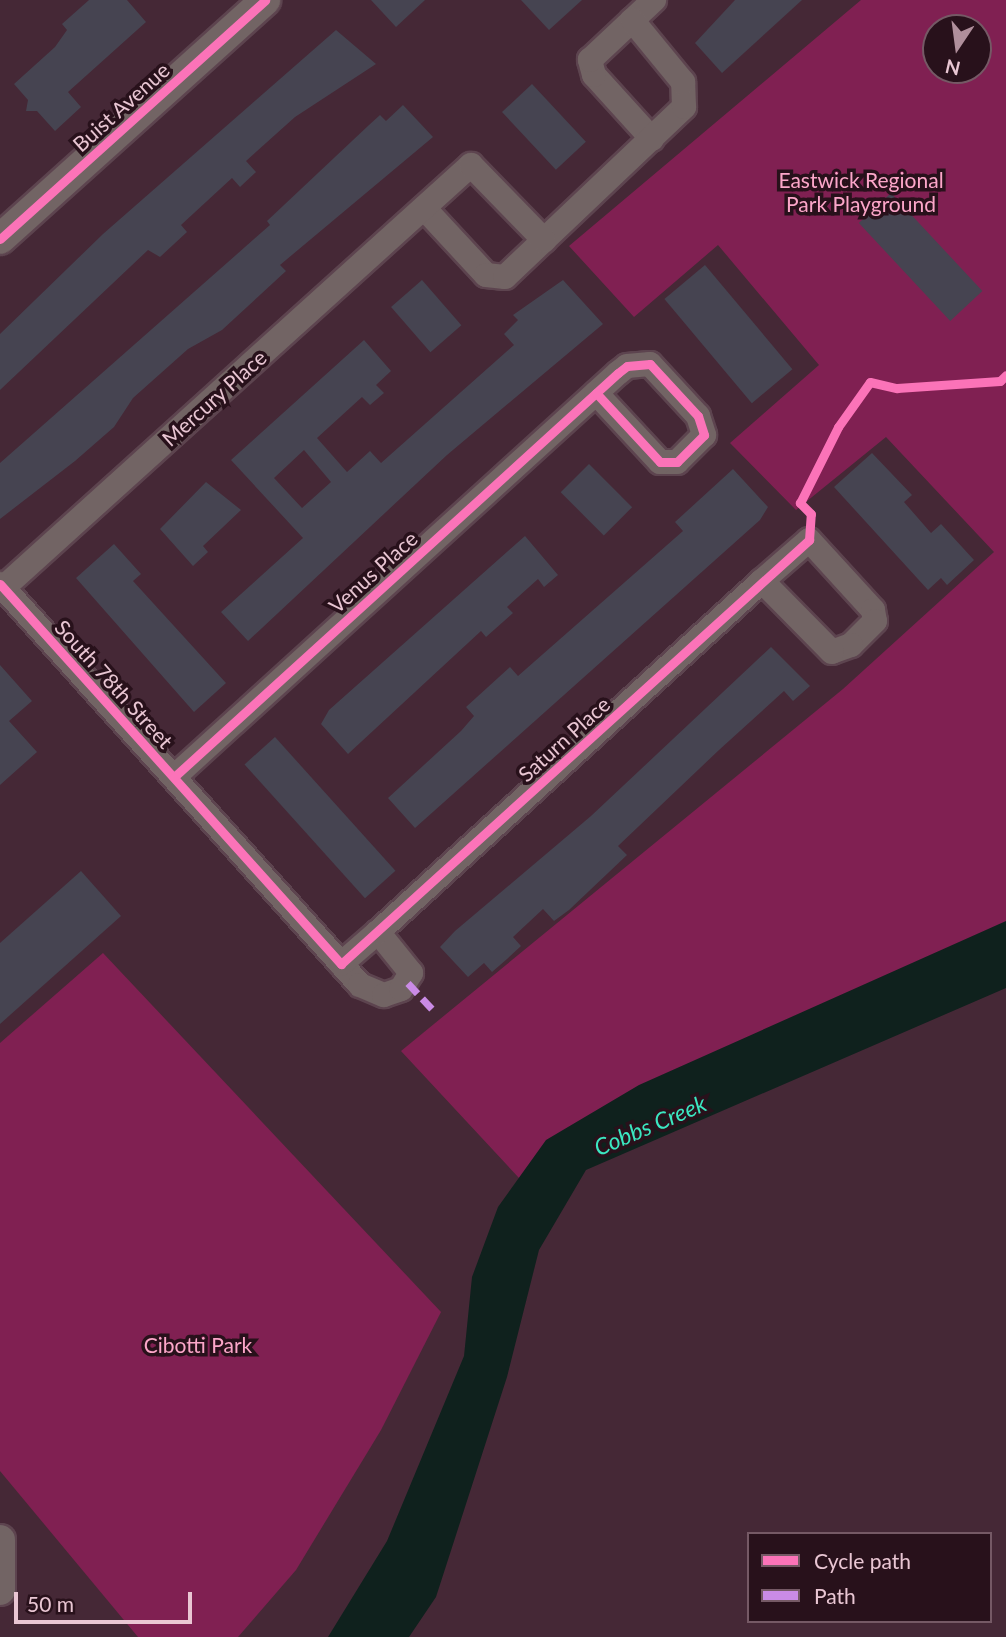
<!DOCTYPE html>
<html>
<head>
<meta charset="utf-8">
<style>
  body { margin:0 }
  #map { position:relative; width:1006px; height:1637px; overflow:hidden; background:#452836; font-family:Lato,sans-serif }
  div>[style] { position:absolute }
  .green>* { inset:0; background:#802052 }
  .water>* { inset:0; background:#0f211d }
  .building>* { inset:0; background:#464451; transform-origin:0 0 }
  .roads { filter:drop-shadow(2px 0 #5d444f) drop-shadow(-2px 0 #5d444f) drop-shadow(0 2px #5d444f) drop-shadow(0 -2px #5d444f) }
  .minor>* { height:24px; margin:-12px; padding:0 12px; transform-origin:12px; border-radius:12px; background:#726464 }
  .tertiary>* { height:30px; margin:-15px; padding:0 15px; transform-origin:15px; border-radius:15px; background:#726464 }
  .quiet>* { height:7px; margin-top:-3.5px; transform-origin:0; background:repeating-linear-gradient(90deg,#ca8be6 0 14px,transparent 0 21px) }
  .cycleway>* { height:9px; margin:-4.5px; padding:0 4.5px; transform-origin:4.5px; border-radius:4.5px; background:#fb73b8 }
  span { translate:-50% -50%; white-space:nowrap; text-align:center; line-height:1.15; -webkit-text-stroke:7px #28111b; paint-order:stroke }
  .street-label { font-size:21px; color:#e9c6d3 }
  .park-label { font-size:21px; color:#fca6c9 }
  .water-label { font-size:23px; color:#3be7c1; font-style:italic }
  .legend { position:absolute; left:747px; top:1532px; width:245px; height:91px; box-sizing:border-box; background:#28111b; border:2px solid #755965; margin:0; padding:9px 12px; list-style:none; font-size:21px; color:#e9c6d3 }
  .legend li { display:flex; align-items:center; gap:14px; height:35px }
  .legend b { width:35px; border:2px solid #755965 }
  .north { position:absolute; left:922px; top:14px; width:70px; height:70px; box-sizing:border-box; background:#28111b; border:2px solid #755965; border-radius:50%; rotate:193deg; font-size:19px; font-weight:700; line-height:28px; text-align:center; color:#e9c6d3 }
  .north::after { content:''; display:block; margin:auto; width:24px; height:32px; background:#b08f9c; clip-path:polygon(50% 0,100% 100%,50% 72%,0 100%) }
  .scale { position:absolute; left:14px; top:1592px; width:178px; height:32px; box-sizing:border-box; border:4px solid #e9c6d3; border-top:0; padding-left:9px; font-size:21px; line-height:24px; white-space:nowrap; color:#e9c6d3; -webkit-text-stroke:5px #28111b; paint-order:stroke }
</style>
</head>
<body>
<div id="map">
  <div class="green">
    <i style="clip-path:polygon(evenodd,861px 0,1006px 0,1006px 932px,519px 1178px,401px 1051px,843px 689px,994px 552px,886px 437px,796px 510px,730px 443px,819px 365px,718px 245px,634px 317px,569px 246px,861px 0,936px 28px,978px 28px,978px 70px,936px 70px,936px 28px)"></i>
    <i style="clip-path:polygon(103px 953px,441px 1312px,381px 1430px,296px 1570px,238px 1637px,138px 1637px,0 1471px,0 1043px)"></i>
  </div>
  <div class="water">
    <i style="clip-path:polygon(1006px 921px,1006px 988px,586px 1170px,539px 1250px,507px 1377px,436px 1597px,409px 1637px,328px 1637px,387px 1541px,464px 1356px,472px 1277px,498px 1207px,546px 1140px,639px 1085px)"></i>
  </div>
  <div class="building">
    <i style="clip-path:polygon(89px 0,127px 0,146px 22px,68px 92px,81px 107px,55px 131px,37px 111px,26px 111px,28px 100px,14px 84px,55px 47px,67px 30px,62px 24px)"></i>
    <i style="clip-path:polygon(371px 0,425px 0,396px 27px)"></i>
    <i style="clip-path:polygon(521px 0,582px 0,549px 30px)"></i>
    <i style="clip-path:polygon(735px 0,802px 0,722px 73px,695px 43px)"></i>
    <i style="clip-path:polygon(336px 30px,376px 64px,295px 117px,246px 161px,256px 172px,240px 187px,232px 178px,181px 225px,187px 232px,160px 257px,148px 250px,0 390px,0 334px,103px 234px)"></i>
    <i style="left:532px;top:84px;width:79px;height:41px;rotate:47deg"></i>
    <i style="clip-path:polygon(403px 105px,433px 137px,280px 265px,286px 271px,222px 330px,188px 349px,133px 398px,114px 427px,75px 461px,0 519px,0 463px,270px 225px,267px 221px,369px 125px,380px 115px,386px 121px)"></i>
    <i style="left:891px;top:193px;width:134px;height:44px;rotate:47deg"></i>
    <i style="left:705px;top:265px;width:136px;height:53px;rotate:50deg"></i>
    <i style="left:422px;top:280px;width:60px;height:41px;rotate:49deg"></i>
    <i style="clip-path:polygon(evenodd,563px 280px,603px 324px,447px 455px,248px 641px,221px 612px,303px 538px,231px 460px,364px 340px,391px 371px,376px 385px,384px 393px,370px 405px,362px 397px,317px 438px,347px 472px,370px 451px,381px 463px,514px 345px,504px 334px,518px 320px,513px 315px,563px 280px,304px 450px,331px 482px,302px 508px,274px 478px,304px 450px)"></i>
    <i style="clip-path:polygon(872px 453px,912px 495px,904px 502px,931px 533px,941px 524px,974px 560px,947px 585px,941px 578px,928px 590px,834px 487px)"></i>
    <i style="left:589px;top:464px;width:61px;height:40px;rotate:45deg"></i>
    <i style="clip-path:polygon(733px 469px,768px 507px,760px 520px,415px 828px,388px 798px,461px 731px,474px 716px,466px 707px,510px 667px,518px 676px,683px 531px,675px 522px)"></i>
    <i style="clip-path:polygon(206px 482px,241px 510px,203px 546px,208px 552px,193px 566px,160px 529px)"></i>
    <i style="clip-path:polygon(525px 536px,558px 575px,544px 587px,538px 579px,507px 607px,513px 613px,486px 637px,481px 631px,348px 754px,321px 724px,329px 710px)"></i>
    <i style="clip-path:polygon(114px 544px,141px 574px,133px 581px,226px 683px,194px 712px,76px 578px)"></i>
    <i style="clip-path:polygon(771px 647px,810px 686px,793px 701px,784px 691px,719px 750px,618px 846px,627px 855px,569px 910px,554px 921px,543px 909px,513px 937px,521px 946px,507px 959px,492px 972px,484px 963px,468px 977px,440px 947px,455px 931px,591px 816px)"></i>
    <i style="clip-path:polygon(0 665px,32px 701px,9px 721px,37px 752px,0 785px)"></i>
    <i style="left:275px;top:737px;width:180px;height:41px;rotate:48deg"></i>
    <i style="clip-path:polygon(81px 871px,121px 916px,0 1024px,0 943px)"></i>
  </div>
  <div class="roads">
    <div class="minor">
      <i style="left:652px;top:139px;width:86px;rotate:-132.2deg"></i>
      <i style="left:594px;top:75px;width:16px;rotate:-105deg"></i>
      <i style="left:590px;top:60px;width:88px;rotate:-43.2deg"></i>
      <i style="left:424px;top:208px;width:91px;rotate:47.2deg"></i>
      <i style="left:486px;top:275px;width:19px;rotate:6deg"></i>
      <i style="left:505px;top:277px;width:247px;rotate:-43.5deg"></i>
      <i style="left:684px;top:107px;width:25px;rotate:-92deg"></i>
      <i style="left:683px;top:82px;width:80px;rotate:-129.4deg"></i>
      <i style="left:0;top:584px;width:539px;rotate:48.08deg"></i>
      <i style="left:360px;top:985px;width:26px;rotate:23deg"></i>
      <i style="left:384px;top:995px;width:18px;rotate:-19deg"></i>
      <i style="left:401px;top:989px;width:19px;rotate:-58deg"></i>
      <i style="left:411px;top:973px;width:53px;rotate:-128.8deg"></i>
      <i style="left:3px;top:588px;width:631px;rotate:-42.11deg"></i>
      <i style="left:471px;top:165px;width:105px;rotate:45.8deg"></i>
      <i style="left:174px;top:777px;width:600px;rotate:-42.3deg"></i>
      <i style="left:618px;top:373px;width:11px;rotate:-38deg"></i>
      <i style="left:627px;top:366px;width:23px;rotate:-5deg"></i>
      <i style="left:650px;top:364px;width:71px;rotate:47.3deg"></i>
      <i style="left:698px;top:416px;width:20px;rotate:72deg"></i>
      <i style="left:704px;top:435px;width:38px;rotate:135deg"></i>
      <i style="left:677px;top:462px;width:17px;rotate:180deg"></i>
      <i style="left:660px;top:462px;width:94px;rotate:-132.8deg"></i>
      <i style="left:341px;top:964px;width:49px;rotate:-40.9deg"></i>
      <i style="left:378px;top:932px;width:520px;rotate:-42.43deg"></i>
      <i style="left:762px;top:581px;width:62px;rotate:-41.1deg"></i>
      <i style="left:809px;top:540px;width:95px;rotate:47.6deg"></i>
      <i style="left:873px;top:610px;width:11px;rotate:80deg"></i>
      <i style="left:875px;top:621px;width:34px;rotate:135deg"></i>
      <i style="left:851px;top:645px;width:20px;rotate:160deg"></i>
      <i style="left:832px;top:652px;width:100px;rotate:-134.6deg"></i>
    </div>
    <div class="tertiary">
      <i style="left:0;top:239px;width:357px;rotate:-42deg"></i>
      <i style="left:0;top:1540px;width:50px;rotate:90deg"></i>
    </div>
  </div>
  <div class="quiet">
    <i style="left:408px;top:983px;width:40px;rotate:47deg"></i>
  </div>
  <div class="cycleway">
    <i style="left:0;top:239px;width:357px;rotate:-42deg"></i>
    <i style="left:0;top:584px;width:511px;rotate:48.1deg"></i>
    <i style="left:341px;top:964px;width:632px;rotate:-42.18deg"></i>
    <i style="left:809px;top:540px;width:26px;rotate:-86deg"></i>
    <i style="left:811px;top:514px;width:16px;rotate:-135deg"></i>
    <i style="left:800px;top:503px;width:85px;rotate:-63.4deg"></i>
    <i style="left:838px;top:427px;width:55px;rotate:-54.6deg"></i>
    <i style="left:870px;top:382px;width:28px;rotate:13deg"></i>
    <i style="left:897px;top:388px;width:103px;rotate:-3.9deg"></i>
    <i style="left:1000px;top:381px;width:8px;rotate:-45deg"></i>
    <i style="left:174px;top:777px;width:600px;rotate:-42.3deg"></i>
    <i style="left:618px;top:373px;width:11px;rotate:-38deg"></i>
    <i style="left:627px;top:366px;width:23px;rotate:-5deg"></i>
    <i style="left:650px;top:364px;width:71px;rotate:47.3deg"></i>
    <i style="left:698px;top:416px;width:20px;rotate:72deg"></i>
    <i style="left:704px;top:435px;width:38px;rotate:135deg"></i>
    <i style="left:677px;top:462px;width:17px;rotate:180deg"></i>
    <i style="left:660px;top:462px;width:94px;rotate:-132.8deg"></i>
  </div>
  <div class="street-label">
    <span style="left:121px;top:107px;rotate:-42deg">Buist Avenue</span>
    <span style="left:214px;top:398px;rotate:-42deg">Mercury Place</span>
    <span style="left:373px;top:572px;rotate:-42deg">Venus Place</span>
    <span style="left:114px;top:684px;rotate:48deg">South 78th Street</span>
    <span style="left:564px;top:739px;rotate:-42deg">Saturn Place</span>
  </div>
  <div class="park-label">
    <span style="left:861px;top:192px">Eastwick Regional<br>Park Playground</span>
    <span style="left:198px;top:1345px">Cibotti Park</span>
  </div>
  <div class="water-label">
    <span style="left:650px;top:1125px;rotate:-23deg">Cobbs Creek</span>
  </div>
  <ul class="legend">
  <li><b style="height:9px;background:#fb73b8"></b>Cycle path</li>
  <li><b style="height:9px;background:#ca8be6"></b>Path</li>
  </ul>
  <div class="north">N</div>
  <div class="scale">50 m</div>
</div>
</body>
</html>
